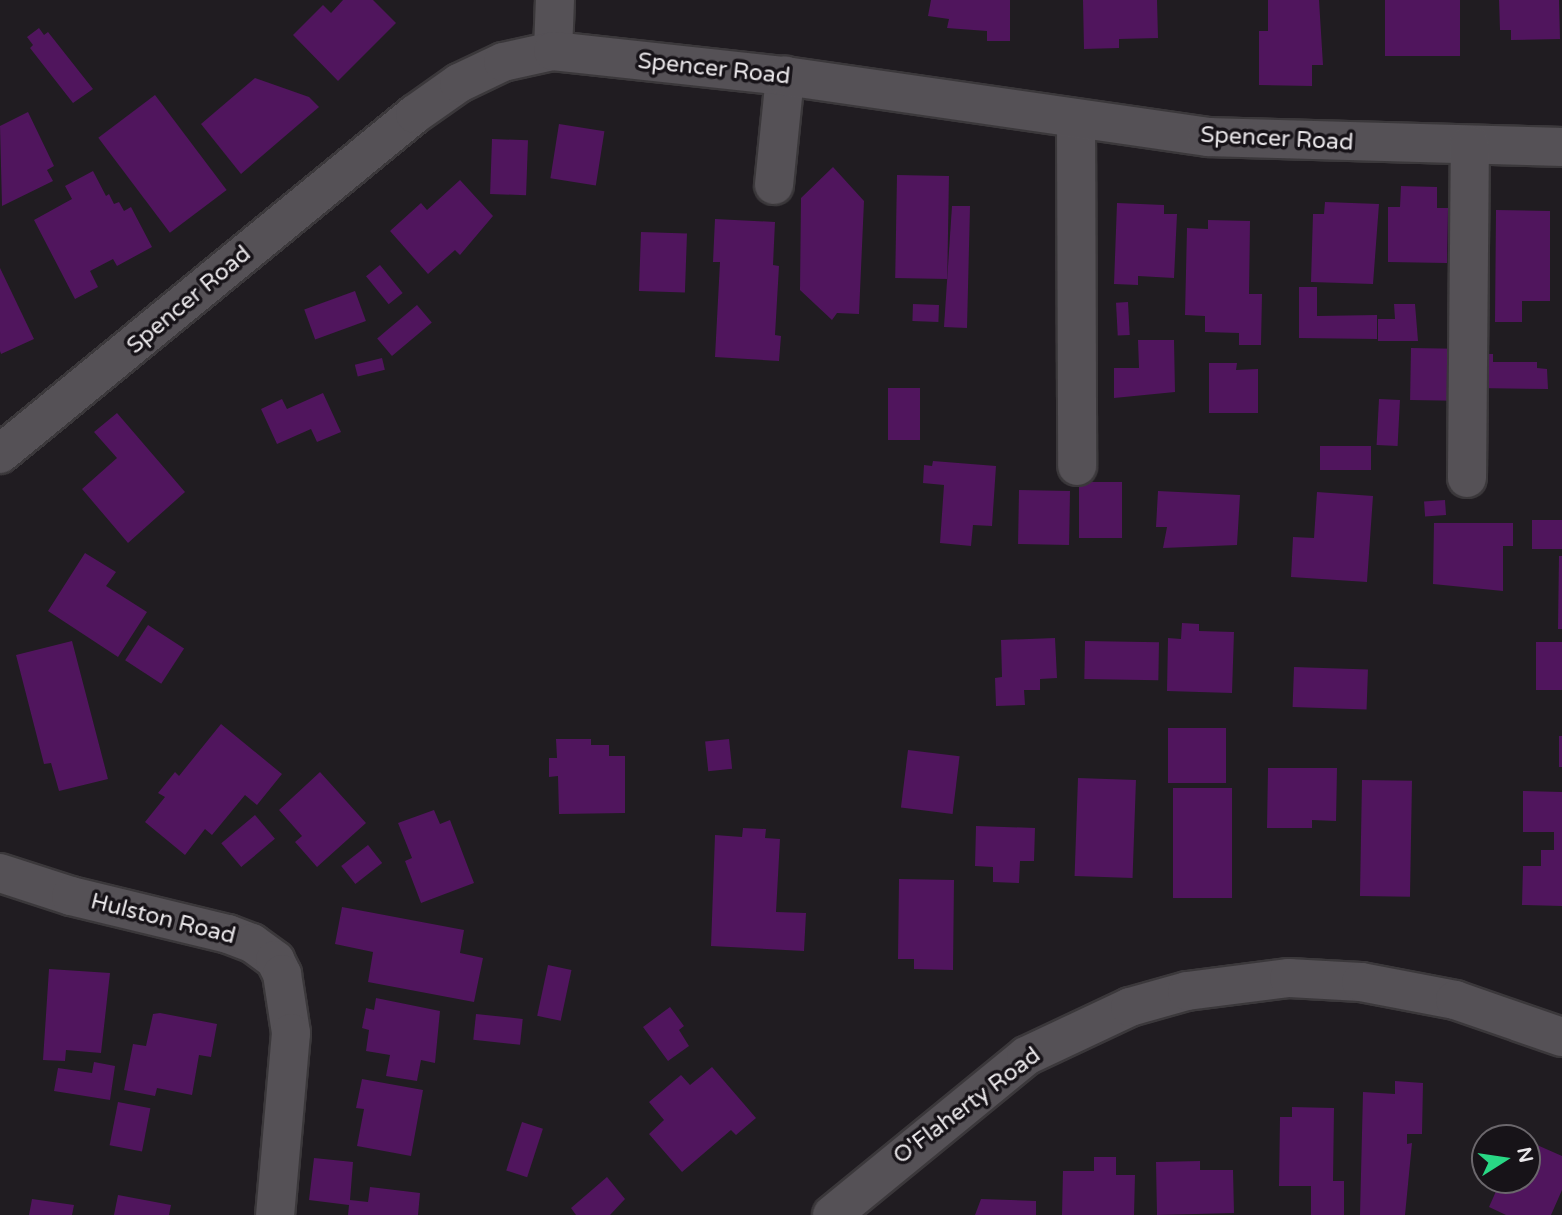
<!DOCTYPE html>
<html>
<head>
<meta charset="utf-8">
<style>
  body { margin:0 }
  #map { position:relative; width:1562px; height:1215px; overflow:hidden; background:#201c21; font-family:"Varela Round",sans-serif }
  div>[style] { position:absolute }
  .building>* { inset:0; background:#50155d; transform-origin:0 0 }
  .roads { filter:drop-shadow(2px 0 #3b383b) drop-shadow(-2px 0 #3b383b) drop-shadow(0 2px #3b383b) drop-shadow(0 -2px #3b383b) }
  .minor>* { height:38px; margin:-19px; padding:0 19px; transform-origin:19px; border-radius:19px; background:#555156 }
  span { translate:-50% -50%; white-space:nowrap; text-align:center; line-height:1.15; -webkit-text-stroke:7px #171318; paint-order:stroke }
  .street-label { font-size:23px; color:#e9e6e9 }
  .north { position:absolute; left:1471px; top:1124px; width:70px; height:70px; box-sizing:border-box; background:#171318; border:2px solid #6b676c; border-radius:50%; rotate:78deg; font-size:19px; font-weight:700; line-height:28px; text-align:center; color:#e9e6e9 }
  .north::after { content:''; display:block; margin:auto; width:24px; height:32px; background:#29d885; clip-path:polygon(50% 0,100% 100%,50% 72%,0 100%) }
</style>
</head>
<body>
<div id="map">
  <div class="building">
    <i style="clip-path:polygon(343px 0,373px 0,396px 23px,338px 81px,293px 35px,323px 5px,331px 13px)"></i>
    <i style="clip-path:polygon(931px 0,1010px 0,1010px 41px,987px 41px,987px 31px,947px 28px,949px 19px,928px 16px)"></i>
    <i style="clip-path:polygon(1083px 0,1157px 0,1158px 38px,1119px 39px,1119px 48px,1084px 49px)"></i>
    <i style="clip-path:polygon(1268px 0,1319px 0,1323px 65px,1312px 65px,1312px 86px,1259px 85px,1259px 31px,1268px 31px)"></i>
    <i style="left:1385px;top:0;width:75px;height:56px"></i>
    <i style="clip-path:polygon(1499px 0,1559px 0,1560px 39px,1511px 40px,1511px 30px,1500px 30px)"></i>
    <i style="clip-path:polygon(39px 28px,44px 35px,48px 32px,93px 89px,73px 103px,30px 48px,33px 45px,27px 37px)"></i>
    <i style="clip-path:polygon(255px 78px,309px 97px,319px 107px,241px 174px,201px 124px)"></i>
    <i style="left:155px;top:95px;width:119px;height:71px;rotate:53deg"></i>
    <i style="clip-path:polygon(28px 112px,54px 166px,47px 170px,53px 181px,2px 206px,0 126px)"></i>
    <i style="left:559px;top:124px;width:46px;height:55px;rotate:9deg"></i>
    <i style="left:492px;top:139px;width:36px;height:55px;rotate:2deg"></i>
    <i style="clip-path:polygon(833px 167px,864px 201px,859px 314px,837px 313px,832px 320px,800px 290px,801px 198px)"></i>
    <i style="clip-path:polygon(93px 171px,106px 196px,109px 194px,114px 204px,119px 202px,124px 211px,131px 207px,152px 247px,117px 266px,113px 259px,90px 271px,98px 287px,75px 299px,34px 220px,72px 199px,65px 186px)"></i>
    <i style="left:897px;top:175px;width:52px;height:103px;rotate:1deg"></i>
    <i style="clip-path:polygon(460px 180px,493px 216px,460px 255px,455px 250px,428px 274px,390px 231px,421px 203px,427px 210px)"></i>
    <i style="clip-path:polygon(1401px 186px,1437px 187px,1437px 208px,1448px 208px,1447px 263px,1388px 262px,1388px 207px,1400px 207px)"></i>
    <i style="clip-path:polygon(1325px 202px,1379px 204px,1373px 284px,1311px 282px,1313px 214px,1324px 214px)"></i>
    <i style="clip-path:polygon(1117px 203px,1164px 205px,1164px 214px,1177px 214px,1174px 278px,1138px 276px,1138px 285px,1114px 284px)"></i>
    <i style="clip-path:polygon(952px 206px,970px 206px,967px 328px,944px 327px)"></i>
    <i style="clip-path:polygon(1496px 210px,1550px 211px,1550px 301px,1522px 301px,1522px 322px,1495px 322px)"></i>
    <i style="clip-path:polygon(715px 219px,775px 222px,773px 265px,779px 266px,775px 335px,781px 336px,779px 361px,715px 357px,720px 262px,713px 262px)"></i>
    <i style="clip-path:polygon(1208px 220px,1250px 221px,1249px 294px,1262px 294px,1261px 345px,1239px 345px,1239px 333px,1205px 332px,1205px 316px,1185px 315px,1187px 228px,1208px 229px)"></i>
    <i style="left:641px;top:232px;width:46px;height:59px;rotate:2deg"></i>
    <i style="left:380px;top:265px;width:36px;height:18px;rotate:51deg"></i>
    <i style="clip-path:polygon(0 268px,34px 339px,1px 354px,0 351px)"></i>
    <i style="clip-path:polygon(1299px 287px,1317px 287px,1317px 316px,1377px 315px,1377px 339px,1299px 338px)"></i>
    <i style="left:355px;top:291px;width:32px;height:54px;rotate:70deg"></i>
    <i style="left:1128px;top:302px;width:33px;height:12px;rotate:87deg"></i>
    <i style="left:913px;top:304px;width:26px;height:17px;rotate:2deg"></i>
    <i style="clip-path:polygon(1394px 304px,1415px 304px,1418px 341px,1378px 341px,1378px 319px,1395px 319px)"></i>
    <i style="left:417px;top:305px;width:23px;height:52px;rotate:50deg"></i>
    <i style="clip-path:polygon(1138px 340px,1174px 340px,1175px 392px,1114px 398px,1114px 368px,1139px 368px)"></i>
    <i style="left:1411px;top:348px;width:45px;height:52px;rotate:1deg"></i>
    <i style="clip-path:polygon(1476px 354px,1493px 354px,1493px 362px,1537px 362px,1537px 368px,1547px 369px,1548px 389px,1476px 388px)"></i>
    <i style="left:382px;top:358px;width:12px;height:28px;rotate:76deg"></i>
    <i style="clip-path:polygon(1209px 363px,1237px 363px,1236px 370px,1258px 369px,1258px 413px,1209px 413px)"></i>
    <i style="left:888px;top:388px;width:32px;height:52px"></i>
    <i style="clip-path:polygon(323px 393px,341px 432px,317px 442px,311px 429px,277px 444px,261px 409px,282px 399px,287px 409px)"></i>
    <i style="left:1379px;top:399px;width:21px;height:46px;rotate:3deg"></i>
    <i style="clip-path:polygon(117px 413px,185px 492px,128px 543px,82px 489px,117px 458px,94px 432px)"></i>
    <i style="left:1320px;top:446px;width:51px;height:24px"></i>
    <i style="clip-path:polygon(933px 461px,996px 466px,992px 526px,973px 525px,971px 546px,940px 543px,944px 485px,923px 483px,924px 465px,932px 466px)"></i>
    <i style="left:1079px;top:482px;width:43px;height:56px"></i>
    <i style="left:1019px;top:490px;width:51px;height:54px;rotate:1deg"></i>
    <i style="clip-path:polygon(1158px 491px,1240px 495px,1237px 545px,1163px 548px,1167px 527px,1156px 527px)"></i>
    <i style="clip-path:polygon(1317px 492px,1373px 496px,1367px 582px,1291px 577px,1293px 537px,1314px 538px)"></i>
    <i style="left:1445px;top:500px;width:15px;height:21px;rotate:86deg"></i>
    <i style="left:1562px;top:520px;width:29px;height:30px;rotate:90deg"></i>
    <i style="clip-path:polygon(1434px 523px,1513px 523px,1513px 546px,1503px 546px,1503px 591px,1433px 584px)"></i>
    <i style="clip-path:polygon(85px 553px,116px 572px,106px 586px,147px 612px,118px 657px,48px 611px)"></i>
    <i style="clip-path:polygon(1559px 556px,1562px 556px,1562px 629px,1558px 629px)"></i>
    <i style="clip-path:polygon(1182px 623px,1199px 624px,1199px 631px,1234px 632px,1232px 693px,1167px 691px,1168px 638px,1181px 639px)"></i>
    <i style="left:148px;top:625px;width:43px;height:42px;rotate:33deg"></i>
    <i style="clip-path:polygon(1055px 638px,1057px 678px,1040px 679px,1040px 690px,1024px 690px,1025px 705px,996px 706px,995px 678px,1002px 677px,1001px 640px)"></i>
    <i style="clip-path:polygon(72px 641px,108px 779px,59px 791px,51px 763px,44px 764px,16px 655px)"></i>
    <i style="left:1085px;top:641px;width:74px;height:38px;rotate:1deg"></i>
    <i style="left:1536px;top:642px;width:26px;height:48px"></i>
    <i style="left:1294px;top:667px;width:74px;height:40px;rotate:2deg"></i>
    <i style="clip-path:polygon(221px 724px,282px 774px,257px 805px,245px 795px,212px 835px,205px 829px,185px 855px,145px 822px,165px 797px,158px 793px,175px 772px,179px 776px)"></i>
    <i style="left:1226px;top:728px;width:55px;height:58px;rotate:90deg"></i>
    <i style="left:1559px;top:736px;width:3px;height:31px"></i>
    <i style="clip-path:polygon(556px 739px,591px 739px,591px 745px,609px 745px,609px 756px,625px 756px,625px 813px,559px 814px,558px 776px,549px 777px,549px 758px,557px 758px)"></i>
    <i style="left:729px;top:739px;width:30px;height:24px;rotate:84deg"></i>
    <i style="left:908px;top:750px;width:52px;height:58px;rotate:7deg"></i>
    <i style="clip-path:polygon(1268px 768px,1337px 768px,1336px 821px,1312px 820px,1312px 828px,1267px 828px)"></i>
    <i style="clip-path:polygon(320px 772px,366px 823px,317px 867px,295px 842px,302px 836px,279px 810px)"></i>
    <i style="left:1078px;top:778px;width:58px;height:98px;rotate:2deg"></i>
    <i style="left:1362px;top:780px;width:50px;height:116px;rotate:1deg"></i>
    <i style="left:1173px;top:788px;width:59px;height:110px"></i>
    <i style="clip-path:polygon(1523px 791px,1562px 792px,1562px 906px,1522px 905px,1523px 866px,1541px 866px,1541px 850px,1554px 850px,1554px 832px,1523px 832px)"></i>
    <i style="clip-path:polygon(434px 810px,440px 824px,450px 820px,474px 883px,421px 903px,405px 861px,412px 858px,398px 823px)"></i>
    <i style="left:255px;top:815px;width:31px;height:44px;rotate:50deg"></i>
    <i style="clip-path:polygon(976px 826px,1035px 828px,1034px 861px,1020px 861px,1019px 883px,993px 882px,993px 867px,975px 866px)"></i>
    <i style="clip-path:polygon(743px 828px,766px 829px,765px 838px,780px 839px,776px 912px,806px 913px,804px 951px,711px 946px,715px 835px,742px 837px)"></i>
    <i style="left:368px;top:845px;width:23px;height:34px;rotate:52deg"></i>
    <i style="clip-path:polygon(899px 879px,954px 880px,953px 970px,914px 969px,914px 959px,898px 959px)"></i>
    <i style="clip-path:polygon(342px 907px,464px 930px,460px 953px,483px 958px,474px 1002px,368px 982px,373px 952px,335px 944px)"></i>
    <i style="left:548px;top:965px;width:24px;height:52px;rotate:12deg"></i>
    <i style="clip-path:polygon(49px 969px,110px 973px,101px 1053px,66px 1050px,65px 1061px,43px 1060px)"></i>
    <i style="clip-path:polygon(376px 998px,440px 1011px,435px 1063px,421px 1060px,417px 1081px,386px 1076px,390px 1055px,366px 1051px,369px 1030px,362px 1028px,366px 1008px,374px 1010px)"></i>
    <i style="clip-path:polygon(670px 1007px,684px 1026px,679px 1030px,689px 1046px,668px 1061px,643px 1027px)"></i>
    <i style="clip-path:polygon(160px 1013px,217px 1024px,211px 1057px,199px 1055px,192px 1095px,157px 1088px,155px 1096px,124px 1090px,133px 1044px,146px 1046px,153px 1014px)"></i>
    <i style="left:476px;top:1014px;width:47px;height:26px;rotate:6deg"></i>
    <i style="clip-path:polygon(94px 1062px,115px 1066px,110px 1100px,54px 1091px,58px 1068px,92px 1073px)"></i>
    <i style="clip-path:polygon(712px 1067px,756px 1118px,736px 1135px,731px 1130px,682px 1172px,649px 1134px,664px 1120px,649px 1102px,681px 1075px,690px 1085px)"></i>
    <i style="clip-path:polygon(362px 1079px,423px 1090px,411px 1156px,357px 1146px,364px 1109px,356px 1108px)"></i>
    <i style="clip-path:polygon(1395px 1081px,1423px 1083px,1422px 1134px,1407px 1134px,1407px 1144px,1412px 1143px,1405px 1215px,1360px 1215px,1363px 1092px,1395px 1094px)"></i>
    <i style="left:118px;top:1102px;width:33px;height:44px;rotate:11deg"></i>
    <i style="clip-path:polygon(1292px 1107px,1334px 1108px,1333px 1181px,1344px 1181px,1344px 1215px,1311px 1215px,1311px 1186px,1279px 1186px,1280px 1117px,1292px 1117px)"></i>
    <i style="left:522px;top:1122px;width:22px;height:51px;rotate:18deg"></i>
    <i style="clip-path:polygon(1537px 1145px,1562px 1156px,1562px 1190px,1551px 1215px,1506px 1215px,1489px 1207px,1501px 1180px,1527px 1180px,1527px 1152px,1533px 1155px)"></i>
    <i style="clip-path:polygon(1094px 1157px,1116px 1157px,1116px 1175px,1135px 1175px,1134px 1215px,1062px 1215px,1063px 1171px,1094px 1171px)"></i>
    <i style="clip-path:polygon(314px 1158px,353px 1162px,350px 1200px,368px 1202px,370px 1187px,420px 1193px,418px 1215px,348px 1215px,349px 1205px,309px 1200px)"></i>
    <i style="clip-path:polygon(1200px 1161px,1200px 1170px,1233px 1170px,1234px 1213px,1157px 1215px,1156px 1162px)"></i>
    <i style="clip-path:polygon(607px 1177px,625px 1199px,610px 1215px,576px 1215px,571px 1208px)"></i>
    <i style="clip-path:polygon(118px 1195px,171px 1205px,169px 1215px,114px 1215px)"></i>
    <i style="clip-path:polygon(32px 1199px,74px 1205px,72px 1215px,29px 1215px)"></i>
    <i style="clip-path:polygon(981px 1199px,1036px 1201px,1036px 1215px,975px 1215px)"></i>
  </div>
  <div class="roads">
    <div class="minor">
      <i style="left:553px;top:51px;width:51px;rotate:-87.8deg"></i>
      <i style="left:1076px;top:119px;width:347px;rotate:89.8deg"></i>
      <i style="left:774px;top:185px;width:110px;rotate:-84.2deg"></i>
      <i style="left:0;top:454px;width:536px;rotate:-39.33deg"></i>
      <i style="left:415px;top:114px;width:54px;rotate:-35.2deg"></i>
      <i style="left:459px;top:83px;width:49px;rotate:-25.5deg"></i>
      <i style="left:503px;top:62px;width:51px;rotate:-12.4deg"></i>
      <i style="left:553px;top:51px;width:233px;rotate:6.2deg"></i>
      <i style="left:785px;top:76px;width:427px;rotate:8.2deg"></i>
      <i style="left:1208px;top:137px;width:354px;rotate:1.6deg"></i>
      <i style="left:1467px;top:478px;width:333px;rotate:-89.5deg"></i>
      <i style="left:0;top:873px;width:75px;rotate:17.9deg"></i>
      <i style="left:71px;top:896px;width:162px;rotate:13.6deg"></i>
      <i style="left:228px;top:934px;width:26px;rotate:21deg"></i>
      <i style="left:252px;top:943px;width:29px;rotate:36deg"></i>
      <i style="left:275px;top:960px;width:16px;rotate:63deg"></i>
      <i style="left:282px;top:974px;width:60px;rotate:81.3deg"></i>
      <i style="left:291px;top:1033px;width:183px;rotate:95deg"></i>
      <i style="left:832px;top:1215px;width:251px;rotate:-39.3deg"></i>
      <i style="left:1026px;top:1056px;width:115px;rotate:-25.2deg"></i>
      <i style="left:1130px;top:1007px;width:59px;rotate:-15.7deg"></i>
      <i style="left:1187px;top:991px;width:103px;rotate:-7.3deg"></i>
      <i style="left:1289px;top:978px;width:72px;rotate:3.2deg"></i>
      <i style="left:1361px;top:982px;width:96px;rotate:10.8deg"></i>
      <i style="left:1455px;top:1000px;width:113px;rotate:19.1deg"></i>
    </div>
  </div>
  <div class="street-label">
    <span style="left:714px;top:69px;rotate:6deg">Spencer Road</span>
    <span style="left:1277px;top:139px;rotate:3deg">Spencer Road</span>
    <span style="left:189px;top:300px;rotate:-40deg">Spencer Road</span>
    <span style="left:163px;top:919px;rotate:14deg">Hulston Road</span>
    <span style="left:967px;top:1106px;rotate:-37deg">O'Flaherty Road</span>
  </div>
  <div class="north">N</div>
</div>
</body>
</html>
